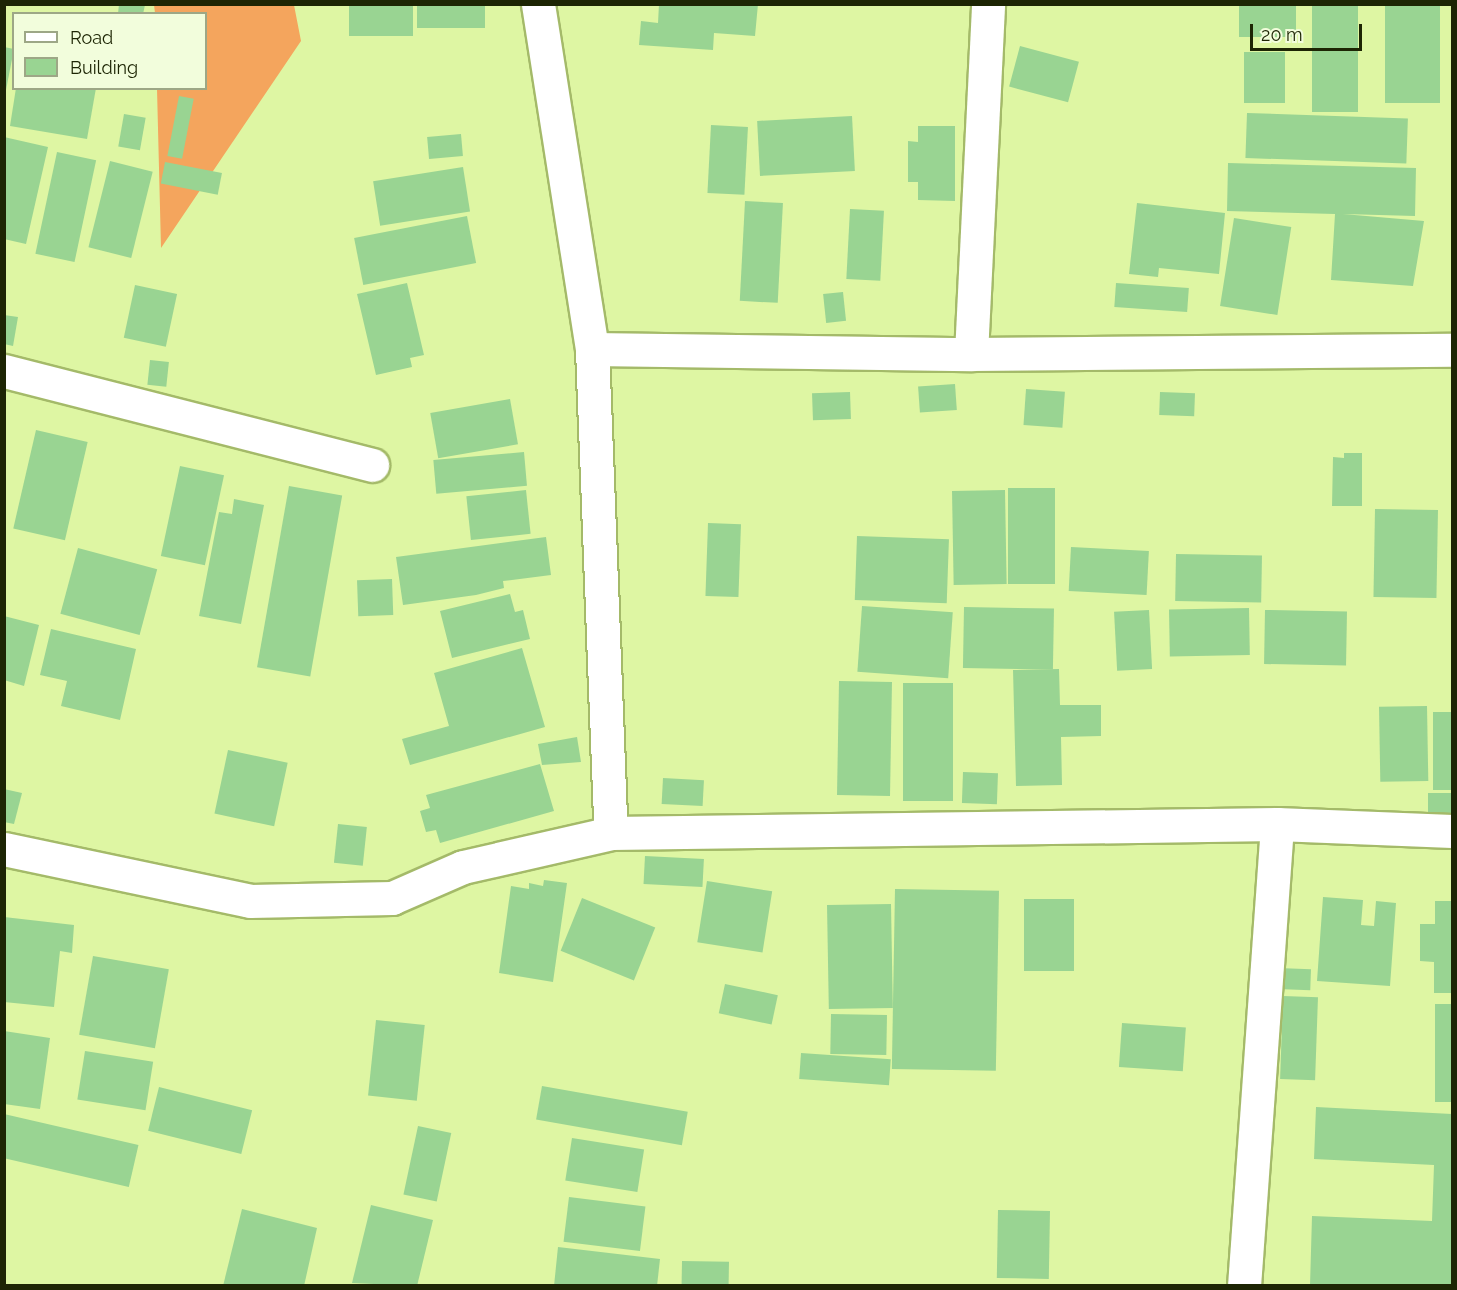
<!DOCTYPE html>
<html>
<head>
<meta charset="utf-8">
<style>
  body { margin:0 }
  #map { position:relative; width:1457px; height:1290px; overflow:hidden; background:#def6a3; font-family:Raleway,sans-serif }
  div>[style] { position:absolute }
  .forest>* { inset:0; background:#f4a55d }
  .building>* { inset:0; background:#99d492; transform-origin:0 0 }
  .roads { filter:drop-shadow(2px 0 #a4ba69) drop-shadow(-2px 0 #a4ba69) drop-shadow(0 2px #a4ba69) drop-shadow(0 -2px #a4ba69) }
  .minor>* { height:33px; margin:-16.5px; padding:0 16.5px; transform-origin:16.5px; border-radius:16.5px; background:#fff }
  span { translate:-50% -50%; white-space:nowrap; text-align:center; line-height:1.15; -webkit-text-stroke:4.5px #f2fddc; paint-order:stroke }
  .frame { position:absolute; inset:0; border:6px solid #1d2504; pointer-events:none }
  .legend { position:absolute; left:12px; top:12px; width:195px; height:78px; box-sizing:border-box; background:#f2fddc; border:2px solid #9da786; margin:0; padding:8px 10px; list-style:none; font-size:18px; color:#1d2504 }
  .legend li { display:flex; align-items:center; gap:12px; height:30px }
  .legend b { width:30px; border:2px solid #9da786 }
  .scale { position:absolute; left:1250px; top:24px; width:112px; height:27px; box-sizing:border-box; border:3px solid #1d2504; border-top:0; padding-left:8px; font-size:18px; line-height:21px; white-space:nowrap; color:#1d2504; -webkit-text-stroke:4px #f2fddc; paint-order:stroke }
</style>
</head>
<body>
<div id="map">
  <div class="forest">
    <i style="clip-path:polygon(154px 5px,294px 5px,301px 41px,161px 248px,157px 89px,206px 88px,206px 14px,155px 13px)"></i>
  </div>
  <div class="building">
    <i style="clip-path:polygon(119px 4px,142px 4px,145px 5px,143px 14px,118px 14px)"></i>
    <i style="left:349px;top:4px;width:64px;height:32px"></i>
    <i style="left:417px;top:4px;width:68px;height:24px"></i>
    <i style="clip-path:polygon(659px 4px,758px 4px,755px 36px,714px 33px,713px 50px,639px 45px,641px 21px,658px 23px)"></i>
    <i style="left:1239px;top:4px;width:57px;height:33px"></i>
    <i style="left:1312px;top:4px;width:46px;height:108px"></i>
    <i style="left:1385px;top:4px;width:55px;height:99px"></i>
    <i style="left:1020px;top:46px;width:61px;height:42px;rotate:15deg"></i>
    <i style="clip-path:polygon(4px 47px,14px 49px,6px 90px,4px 89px)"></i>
    <i style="left:1285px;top:52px;width:51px;height:41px;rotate:90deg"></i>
    <i style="clip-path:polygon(16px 88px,96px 88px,87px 139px,10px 126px)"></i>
    <i style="left:179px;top:96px;width:15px;height:61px;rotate:11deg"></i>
    <i style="left:1247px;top:113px;width:161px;height:45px;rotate:2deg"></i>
    <i style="left:124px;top:114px;width:22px;height:33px;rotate:10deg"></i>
    <i style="left:852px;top:116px;width:55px;height:95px;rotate:87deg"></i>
    <i style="left:711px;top:125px;width:37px;height:68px;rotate:3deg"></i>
    <i style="clip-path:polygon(918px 126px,955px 126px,955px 201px,918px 200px,918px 182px,908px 182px,908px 141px,918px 142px)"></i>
    <i style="left:461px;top:134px;width:22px;height:34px;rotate:85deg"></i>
    <i style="clip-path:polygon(4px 137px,48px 147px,26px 244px,4px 239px)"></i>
    <i style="left:57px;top:152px;width:40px;height:104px;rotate:12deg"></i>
    <i style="left:110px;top:161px;width:44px;height:89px;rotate:14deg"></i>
    <i style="left:165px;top:162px;width:58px;height:22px;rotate:11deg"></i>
    <i style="clip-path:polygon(1228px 163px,1416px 168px,1415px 216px,1343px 214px,1424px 221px,1413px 286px,1331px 280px,1335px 214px,1227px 211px)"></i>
    <i style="left:463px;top:167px;width:45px;height:91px;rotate:81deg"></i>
    <i style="left:745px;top:201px;width:38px;height:100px;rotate:3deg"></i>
    <i style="clip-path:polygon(1137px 203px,1225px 213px,1219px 274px,1159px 268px,1158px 277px,1129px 274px)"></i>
    <i style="left:850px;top:209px;width:34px;height:70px;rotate:3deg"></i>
    <i style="left:467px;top:216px;width:48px;height:115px;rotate:79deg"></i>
    <i style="left:1234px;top:218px;width:58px;height:89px;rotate:9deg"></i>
    <i style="clip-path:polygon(407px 283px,424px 355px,410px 358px,412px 367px,376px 375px,357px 294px)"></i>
    <i style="left:1116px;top:283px;width:73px;height:24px;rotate:4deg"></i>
    <i style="left:135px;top:285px;width:43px;height:54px;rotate:12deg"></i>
    <i style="left:843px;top:292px;width:29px;height:20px;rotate:84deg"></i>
    <i style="clip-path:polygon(4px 315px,18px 317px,13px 346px,4px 344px)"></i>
    <i style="left:150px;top:360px;width:19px;height:25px;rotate:6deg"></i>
    <i style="left:955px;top:384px;width:26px;height:37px;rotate:86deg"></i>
    <i style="left:1026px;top:389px;width:39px;height:36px;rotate:4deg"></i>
    <i style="left:850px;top:392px;width:27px;height:38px;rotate:88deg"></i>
    <i style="left:1160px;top:392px;width:35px;height:23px;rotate:2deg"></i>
    <i style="left:510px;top:399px;width:46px;height:81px;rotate:80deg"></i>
    <i style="left:36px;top:430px;width:53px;height:101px;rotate:13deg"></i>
    <i style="left:524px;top:452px;width:34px;height:91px;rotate:85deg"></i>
    <i style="clip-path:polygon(1344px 453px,1362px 453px,1362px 506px,1332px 506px,1333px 457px,1344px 458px)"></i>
    <i style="left:180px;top:466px;width:45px;height:92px;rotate:12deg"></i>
    <i style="left:289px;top:486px;width:54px;height:184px;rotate:10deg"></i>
    <i style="left:1008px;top:488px;width:47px;height:96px"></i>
    <i style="left:526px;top:490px;width:44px;height:60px;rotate:84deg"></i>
    <i style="left:1005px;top:490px;width:94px;height:53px;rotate:89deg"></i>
    <i style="clip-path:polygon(234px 499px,264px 505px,241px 624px,199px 616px,219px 512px,232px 514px)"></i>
    <i style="left:1375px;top:509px;width:63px;height:88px;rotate:1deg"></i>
    <i style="left:708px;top:523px;width:33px;height:73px;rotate:2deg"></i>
    <i style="left:857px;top:536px;width:92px;height:64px;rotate:2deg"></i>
    <i style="clip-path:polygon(546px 537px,551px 575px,503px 581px,504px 588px,476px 595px,403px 605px,396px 557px)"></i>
    <i style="left:1071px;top:547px;width:78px;height:44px;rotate:3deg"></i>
    <i style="left:78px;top:548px;width:82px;height:68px;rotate:15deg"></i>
    <i style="left:1176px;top:554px;width:86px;height:47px;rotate:1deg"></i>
    <i style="left:392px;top:579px;width:36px;height:35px;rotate:88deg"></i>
    <i style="clip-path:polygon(510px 594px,515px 612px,523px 610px,530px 639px,452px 658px,440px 611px)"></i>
    <i style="left:862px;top:606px;width:91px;height:66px;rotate:4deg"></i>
    <i style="left:964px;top:607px;width:90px;height:61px;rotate:1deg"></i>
    <i style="left:1249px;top:608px;width:47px;height:80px;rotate:89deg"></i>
    <i style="left:1149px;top:610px;width:59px;height:35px;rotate:87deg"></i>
    <i style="left:1265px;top:610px;width:82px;height:54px;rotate:1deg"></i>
    <i style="clip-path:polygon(4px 616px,39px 625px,24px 686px,4px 680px)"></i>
    <i style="clip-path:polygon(51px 629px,136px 649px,120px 720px,61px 706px,67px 681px,40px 675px)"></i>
    <i style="clip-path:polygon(522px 648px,545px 727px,410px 765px,402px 739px,449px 726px,434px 673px)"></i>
    <i style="clip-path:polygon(1059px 669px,1060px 705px,1101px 705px,1101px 736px,1061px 737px,1062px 785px,1016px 786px,1013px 670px)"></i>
    <i style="left:839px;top:681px;width:53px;height:114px;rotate:1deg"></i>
    <i style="left:903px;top:683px;width:50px;height:118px"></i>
    <i style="left:1427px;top:706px;width:75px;height:48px;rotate:89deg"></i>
    <i style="left:1433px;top:712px;width:19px;height:78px"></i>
    <i style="clip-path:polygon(577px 737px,581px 762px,542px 765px,538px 744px)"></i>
    <i style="left:228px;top:750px;width:61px;height:65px;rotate:12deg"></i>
    <i style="clip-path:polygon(540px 764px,554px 811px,440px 843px,436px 830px,426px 832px,420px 811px,430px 808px,426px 795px)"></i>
    <i style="left:963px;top:772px;width:35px;height:31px;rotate:2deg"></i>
    <i style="left:663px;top:778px;width:41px;height:26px;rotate:3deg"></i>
    <i style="clip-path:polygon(4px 789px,22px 793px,14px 824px,4px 822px)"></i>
    <i style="left:1428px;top:793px;width:24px;height:29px"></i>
    <i style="left:338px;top:824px;width:29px;height:39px;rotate:6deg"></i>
    <i style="left:645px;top:856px;width:59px;height:28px;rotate:3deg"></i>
    <i style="clip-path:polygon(544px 880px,567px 883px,553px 982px,499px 973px,511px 886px,529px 889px,529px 883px,543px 886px)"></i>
    <i style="left:707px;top:881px;width:66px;height:62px;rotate:9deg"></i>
    <i style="left:895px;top:889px;width:104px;height:180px;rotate:1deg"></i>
    <i style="clip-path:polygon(1323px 897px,1363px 900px,1361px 925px,1374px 926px,1376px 901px,1396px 903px,1390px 986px,1317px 981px)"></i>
    <i style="left:582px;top:898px;width:79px;height:57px;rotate:22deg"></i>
    <i style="left:1024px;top:899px;width:50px;height:72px"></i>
    <i style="clip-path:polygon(1435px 901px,1452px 901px,1452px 993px,1434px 993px,1434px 962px,1420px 961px,1420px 924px,1435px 924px)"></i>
    <i style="left:891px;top:904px;width:104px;height:64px;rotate:89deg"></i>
    <i style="clip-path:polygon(4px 917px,74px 925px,72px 953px,60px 951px,54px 1007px,4px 1002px)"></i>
    <i style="left:93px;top:956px;width:77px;height:80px;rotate:10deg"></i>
    <i style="left:1278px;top:968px;width:33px;height:21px;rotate:2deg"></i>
    <i style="left:725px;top:984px;width:54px;height:30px;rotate:12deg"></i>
    <i style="left:1283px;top:996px;width:35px;height:83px;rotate:2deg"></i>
    <i style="left:1435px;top:1004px;width:17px;height:98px"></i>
    <i style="left:831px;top:1014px;width:56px;height:40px;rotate:1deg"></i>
    <i style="left:376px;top:1020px;width:49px;height:76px;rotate:6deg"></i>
    <i style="left:1122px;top:1023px;width:64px;height:44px;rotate:4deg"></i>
    <i style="clip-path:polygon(4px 1031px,50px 1038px,40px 1109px,4px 1104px)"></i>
    <i style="left:85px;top:1051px;width:69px;height:49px;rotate:9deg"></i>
    <i style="left:801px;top:1053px;width:90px;height:26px;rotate:4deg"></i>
    <i style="left:542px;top:1086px;width:148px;height:34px;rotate:10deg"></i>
    <i style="left:159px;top:1087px;width:96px;height:45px;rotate:14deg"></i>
    <i style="clip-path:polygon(1316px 1107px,1452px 1114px,1452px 1286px,1310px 1286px,1312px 1216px,1432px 1221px,1434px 1165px,1314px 1159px)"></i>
    <i style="left:4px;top:1114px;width:138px;height:43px;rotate:13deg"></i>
    <i style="left:418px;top:1126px;width:34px;height:70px;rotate:12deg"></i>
    <i style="left:572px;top:1138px;width:73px;height:43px;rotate:9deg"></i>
    <i style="left:569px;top:1197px;width:77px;height:45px;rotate:7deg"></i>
    <i style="clip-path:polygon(371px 1205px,433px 1220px,417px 1286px,352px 1283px)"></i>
    <i style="clip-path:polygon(242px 1209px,317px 1228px,304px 1286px,223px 1286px)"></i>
    <i style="left:998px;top:1210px;width:52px;height:68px;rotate:1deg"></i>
    <i style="clip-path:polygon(558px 1247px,660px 1259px,657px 1286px,554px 1286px)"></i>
    <i style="left:682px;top:1261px;width:47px;height:25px;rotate:1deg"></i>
  </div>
  <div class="roads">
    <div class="minor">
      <i style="left:538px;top:4px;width:349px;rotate:81.1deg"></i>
      <i style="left:592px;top:349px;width:484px;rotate:87.8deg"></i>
      <i style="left:592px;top:349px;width:379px;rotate:0.8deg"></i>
      <i style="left:971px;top:354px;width:481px;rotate:-0.5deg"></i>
      <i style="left:971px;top:354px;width:350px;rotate:-87.2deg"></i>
      <i style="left:4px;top:371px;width:380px;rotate:14.3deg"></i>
      <i style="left:4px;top:849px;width:251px;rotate:11.9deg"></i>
      <i style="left:250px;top:901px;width:142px;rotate:-1.2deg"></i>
      <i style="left:392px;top:898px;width:77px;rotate:-23.6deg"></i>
      <i style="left:463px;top:867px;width:152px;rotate:-12.9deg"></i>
      <i style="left:611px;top:833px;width:666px;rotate:-0.77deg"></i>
      <i style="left:1277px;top:824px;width:175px;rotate:2.3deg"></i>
      <i style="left:1244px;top:1286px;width:463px;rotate:-85.9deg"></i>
    </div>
  </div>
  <div class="frame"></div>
  <ul class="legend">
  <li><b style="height:8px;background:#fff"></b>Road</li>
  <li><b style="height:16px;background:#99d492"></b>Building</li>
  </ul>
  <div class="scale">20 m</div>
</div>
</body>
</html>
